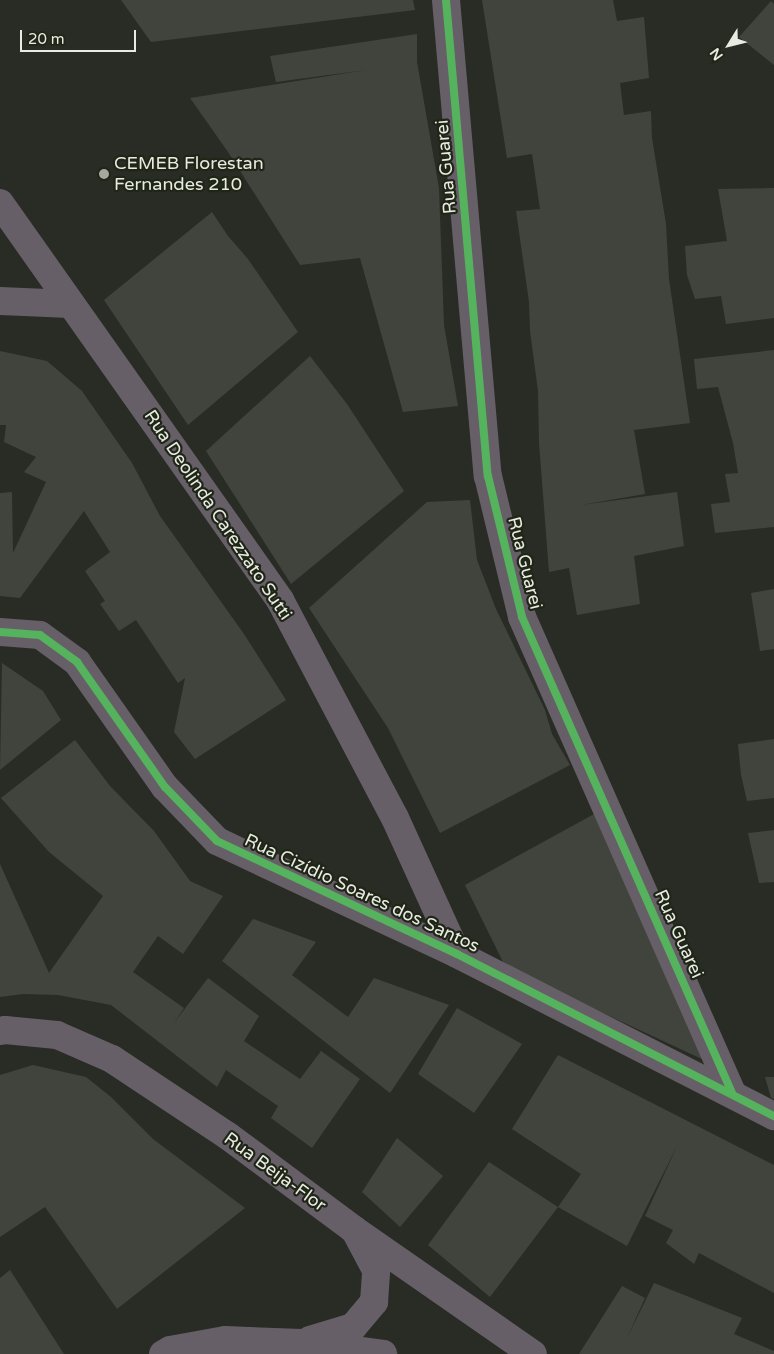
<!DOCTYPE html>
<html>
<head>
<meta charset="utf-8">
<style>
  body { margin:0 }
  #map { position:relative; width:774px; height:1354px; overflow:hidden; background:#292c24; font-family:"Varela Round",sans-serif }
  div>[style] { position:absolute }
  .building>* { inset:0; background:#41443d }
  .minor>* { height:28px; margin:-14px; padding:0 14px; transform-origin:14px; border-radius:14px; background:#675f68 }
  .cycleway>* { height:8px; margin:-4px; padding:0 4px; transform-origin:4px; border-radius:4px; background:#56b35d }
  .dots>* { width:14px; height:14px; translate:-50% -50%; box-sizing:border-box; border:2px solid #202617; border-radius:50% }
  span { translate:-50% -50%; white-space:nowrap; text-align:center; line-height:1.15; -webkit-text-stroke:4.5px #202617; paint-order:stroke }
  .poi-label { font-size:18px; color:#e7ebe1 }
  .left { translate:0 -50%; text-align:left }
  .street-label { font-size:18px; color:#e7ebe1 }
  .north { position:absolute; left:704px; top:20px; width:50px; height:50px; -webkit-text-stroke:4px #202617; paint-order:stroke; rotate:234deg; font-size:14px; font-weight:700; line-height:20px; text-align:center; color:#e7ebe1 }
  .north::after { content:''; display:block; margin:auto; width:18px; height:22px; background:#e7ebe1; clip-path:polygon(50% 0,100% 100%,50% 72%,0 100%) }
  .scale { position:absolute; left:20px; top:30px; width:116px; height:22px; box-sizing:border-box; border:2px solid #e7ebe1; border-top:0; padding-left:6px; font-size:15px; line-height:18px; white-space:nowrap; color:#e7ebe1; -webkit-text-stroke:4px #202617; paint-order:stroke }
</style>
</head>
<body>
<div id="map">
  <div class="building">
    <i style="clip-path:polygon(121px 0,413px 0,415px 10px,151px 42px)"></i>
    <i style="clip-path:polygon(482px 0,613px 0,617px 21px,644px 17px,649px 78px,620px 83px,624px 115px,651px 111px,652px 138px,666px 224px,669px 279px,690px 423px,634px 430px,645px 494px,581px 505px,677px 492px,684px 546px,634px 556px,640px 604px,577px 615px,569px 568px,549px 572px,539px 443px,538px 391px,530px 331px,529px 302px,516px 211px,540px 209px,532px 154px,507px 158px)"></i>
    <i style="clip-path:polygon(771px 1px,774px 4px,774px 65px,739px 37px)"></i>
    <i style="clip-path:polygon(417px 34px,417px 62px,439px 188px,444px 325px,458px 406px,403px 412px,360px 258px,300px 265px,228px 152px,190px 98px,366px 70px,276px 82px,270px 56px)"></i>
    <i style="clip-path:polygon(774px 188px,774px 318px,726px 324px,721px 296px,695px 299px,687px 275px,685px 246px,727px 241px,718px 189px)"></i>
    <i style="clip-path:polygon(212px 212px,228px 236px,248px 259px,298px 332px,188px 425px,104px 300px)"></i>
    <i style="clip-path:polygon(774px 350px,774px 527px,715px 533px,711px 504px,730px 502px,725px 474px,738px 473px,733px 443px,718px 387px,697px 389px,694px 359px)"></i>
    <i style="clip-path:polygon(0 351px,47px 361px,82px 391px,132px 463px,160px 516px,244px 634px,286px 700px,195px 759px,174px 732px,185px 678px,178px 683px,136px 620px,119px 631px,100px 604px,105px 601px,85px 571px,110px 552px,84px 511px,20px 598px,0 596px,0 493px,12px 492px,13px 553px,46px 482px,24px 472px,36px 457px,4px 442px,6px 425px,0 425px)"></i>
    <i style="clip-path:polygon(310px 356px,347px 404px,404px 491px,291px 584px,206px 451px)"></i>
    <i style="clip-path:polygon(470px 500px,477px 560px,496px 609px,545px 710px,552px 734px,570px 765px,440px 833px,388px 728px,309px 608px,427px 502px)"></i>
    <i style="clip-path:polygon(774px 589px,774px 649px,760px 651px,751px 593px)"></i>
    <i style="clip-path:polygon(2px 663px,43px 691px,61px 720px,0 770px)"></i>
    <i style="clip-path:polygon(774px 739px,774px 798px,747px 801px,741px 775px,738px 744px)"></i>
    <i style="clip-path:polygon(75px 740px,110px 786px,154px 831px,190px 881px,223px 896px,183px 954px,158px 936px,133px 972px,184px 1008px,174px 1023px,208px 978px,259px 1016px,244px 1041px,300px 1079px,321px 1051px,360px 1079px,312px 1148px,271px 1118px,278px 1106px,226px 1070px,217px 1087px,111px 1005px,58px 995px,23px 994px,0 997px,0 864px,49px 973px,103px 896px,49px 852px,1px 798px)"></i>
    <i style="clip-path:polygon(596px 813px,704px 1060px,506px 968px,465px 885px)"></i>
    <i style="clip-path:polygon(774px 830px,774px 882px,759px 883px,748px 833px)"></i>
    <i style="clip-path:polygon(253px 919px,316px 942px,292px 975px,348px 1017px,374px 978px,449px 1005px,390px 1093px,222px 961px)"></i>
    <i style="clip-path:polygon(457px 1008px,522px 1044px,474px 1113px,418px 1074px)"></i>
    <i style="clip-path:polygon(558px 1055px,774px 1165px,774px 1293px,699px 1253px,694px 1264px,666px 1243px,673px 1230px,645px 1216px,678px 1144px,627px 1246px,558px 1207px,490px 1297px,428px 1245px,489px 1162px,558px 1207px,581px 1174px,512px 1129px)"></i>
    <i style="clip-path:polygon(33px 1065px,86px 1077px,111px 1097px,153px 1139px,245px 1208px,117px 1309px,45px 1207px,0 1237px,0 1075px)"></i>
    <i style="clip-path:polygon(765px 1077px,774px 1077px,774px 1099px,771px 1098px)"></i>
    <i style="clip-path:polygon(397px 1138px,443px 1176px,400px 1227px,362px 1192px)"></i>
    <i style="clip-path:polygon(10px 1270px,64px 1354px,0 1354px,0 1278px)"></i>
    <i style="clip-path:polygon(654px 1283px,742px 1318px,734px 1334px,774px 1351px,774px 1354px,579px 1354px,622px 1286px,645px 1298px,627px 1338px)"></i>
  </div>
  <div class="minor">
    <i style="left:446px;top:0;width:478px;rotate:85deg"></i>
    <i style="left:488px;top:476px;width:145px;rotate:76.4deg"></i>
    <i style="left:522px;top:617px;width:520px;rotate:66.19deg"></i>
    <i style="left:0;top:203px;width:486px;rotate:54.8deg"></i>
    <i style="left:280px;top:600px;width:246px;rotate:62.2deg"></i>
    <i style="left:395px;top:818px;width:149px;rotate:65.5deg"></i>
    <i style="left:0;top:301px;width:70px;rotate:2.5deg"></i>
    <i style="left:0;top:632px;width:40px;rotate:4.3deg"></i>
    <i style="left:40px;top:635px;width:46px;rotate:36.1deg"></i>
    <i style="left:77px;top:662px;width:153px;rotate:54.9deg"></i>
    <i style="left:165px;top:787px;width:75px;rotate:46.1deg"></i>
    <i style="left:217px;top:841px;width:265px;rotate:25.2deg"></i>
    <i style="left:457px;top:954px;width:356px;rotate:27.1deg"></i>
    <i style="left:0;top:1031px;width:5px;rotate:-11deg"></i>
    <i style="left:5px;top:1030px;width:52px;rotate:5.5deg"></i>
    <i style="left:57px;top:1035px;width:60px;rotate:23.6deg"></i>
    <i style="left:112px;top:1059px;width:139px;rotate:33.6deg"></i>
    <i style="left:228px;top:1136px;width:156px;rotate:36.6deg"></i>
    <i style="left:353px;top:1229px;width:219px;rotate:34.8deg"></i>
    <i style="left:310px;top:1340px;width:45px;rotate:-16.8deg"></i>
    <i style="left:353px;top:1327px;width:33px;rotate:-50deg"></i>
    <i style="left:374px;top:1302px;width:32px;rotate:-86deg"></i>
    <i style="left:376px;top:1270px;width:40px;rotate:-118deg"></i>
    <i style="left:163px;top:1354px;width:8px;rotate:-30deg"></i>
    <i style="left:170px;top:1350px;width:56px;rotate:-10.3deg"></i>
    <i style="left:225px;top:1340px;width:76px;rotate:2.3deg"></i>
    <i style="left:301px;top:1343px;width:83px;rotate:7.6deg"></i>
  </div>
  <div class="cycleway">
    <i style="left:446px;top:0;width:478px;rotate:85deg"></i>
    <i style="left:488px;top:476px;width:145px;rotate:76.4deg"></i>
    <i style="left:522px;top:617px;width:520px;rotate:66.19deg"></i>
    <i style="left:0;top:632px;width:40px;rotate:4.3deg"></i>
    <i style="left:40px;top:635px;width:46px;rotate:36.1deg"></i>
    <i style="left:77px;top:662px;width:153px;rotate:54.9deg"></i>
    <i style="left:165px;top:787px;width:75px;rotate:46.1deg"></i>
    <i style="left:217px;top:841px;width:265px;rotate:25.2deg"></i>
    <i style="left:457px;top:954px;width:356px;rotate:27.1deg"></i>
  </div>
  <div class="dots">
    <i style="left:104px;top:174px;background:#a4a89f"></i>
  </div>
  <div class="poi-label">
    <span class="left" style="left:114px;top:174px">CEMEB Florestan<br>Fernandes 210</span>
  </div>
  <div class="street-label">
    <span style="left:446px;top:167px;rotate:-95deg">Rua Guarei</span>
    <span style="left:218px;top:515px;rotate:56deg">Rua Deolinda Carezzato Sutti</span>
    <span style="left:525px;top:563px;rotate:76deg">Rua Guarei</span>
    <span style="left:362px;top:893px;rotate:25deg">Rua Cizídio Soares dos Santos</span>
    <span style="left:679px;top:934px;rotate:66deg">Rua Guarei</span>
    <span style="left:275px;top:1172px;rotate:36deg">Rua Beija-Flor</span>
  </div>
  <div class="north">N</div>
  <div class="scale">20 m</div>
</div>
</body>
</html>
